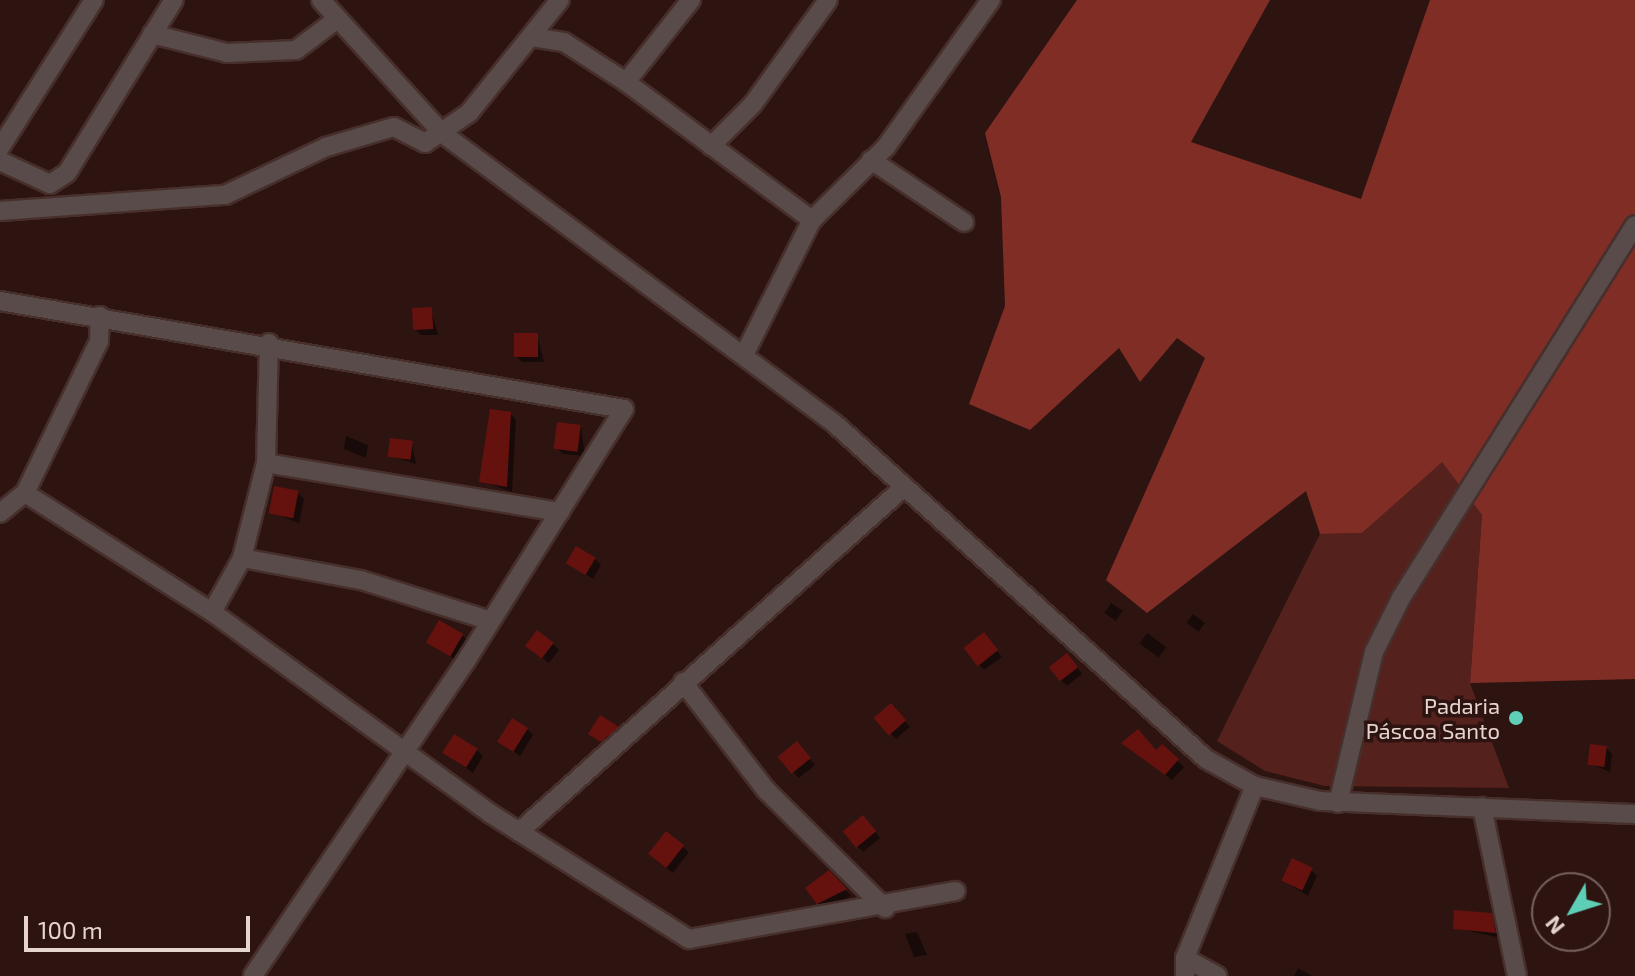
<!DOCTYPE html>
<html>
<head>
<meta charset="utf-8">
<style>
  body { margin:0 }
  #map { position:relative; width:1635px; height:976px; overflow:hidden; background:#2d1411; font-family:"Exo 2",sans-serif }
  div>[style] { position:absolute }
  .green>* { inset:0; background:#55211c }
  .forest>* { inset:0; background:#802d26 }
  .shadow>* { inset:0; background:#0007; transform-origin:0 0 }
  .building>* { inset:0; background:#65120f; transform-origin:0 0 }
  .roads { filter:drop-shadow(2px 0 #472f2c) drop-shadow(-2px 0 #472f2c) drop-shadow(0 2px #472f2c) drop-shadow(0 -2px #472f2c) }
  .minor>* { height:18px; margin:-9px; padding:0 9px; transform-origin:9px; border-radius:9px; background:#584b49 }
  .dots>* { width:22px; height:22px; translate:-50% -50%; box-sizing:border-box; border:4px solid #2d1411; border-radius:50% }
  span { translate:-50% -50%; white-space:nowrap; text-align:center; line-height:1.15; -webkit-text-stroke:7px #2d1411; paint-order:stroke }
  .poi-label { font-size:22px; color:#e6d4d1 }
  .right { translate:-100% -50%; text-align:right }
  .north { position:absolute; left:1531px; top:872px; width:80px; height:80px; box-sizing:border-box; background:#2d1411; border:2px solid #77615e; border-radius:50%; rotate:231deg; font-size:22px; font-weight:700; line-height:32px; text-align:center; color:#e6d4d1 }
  .north::after { content:''; display:block; margin:auto; width:28px; height:36px; background:#5eceb7; clip-path:polygon(50% 0,100% 100%,50% 72%,0 100%) }
  .scale { position:absolute; left:24px; top:916px; width:226px; height:36px; box-sizing:border-box; border:4px solid #e6d4d1; border-top:0; padding-left:10px; font-size:24px; line-height:28px; white-space:nowrap; color:#e6d4d1; -webkit-text-stroke:6px #2d1411; paint-order:stroke }
</style>
</head>
<body>
<div id="map">
  <div class="green">
    <i style="clip-path:polygon(1442px 461px,1482px 515px,1470px 683px,1509px 788px,1325px 786px,1265px 771px,1217px 741px,1320px 534px,1362px 533px)"></i>
  </div>
  <div class="forest">
    <i style="clip-path:polygon(1077px 0,1270px 0,1191px 142px,1361px 199px,1430px 0,1635px 0,1635px 679px,1470px 683px,1482px 515px,1442px 462px,1362px 533px,1320px 534px,1306px 491px,1147px 613px,1106px 580px,1205px 358px,1177px 338px,1140px 382px,1119px 348px,1030px 430px,969px 404px,1005px 306px,1001px 197px,985px 133px)"></i>
  </div>
  <div class="shadow">
    <i style="clip-path:polygon(431px 309px,438px 335px,421px 335px,415px 329px)"></i>
    <i style="clip-path:polygon(537px 335px,544px 362px,522px 362px,516px 356px)"></i>
    <i style="clip-path:polygon(510px 413px,516px 420px,512px 492px,481px 481px)"></i>
    <i style="clip-path:polygon(581px 427px,585px 456px,563px 454px,557px 448px)"></i>
    <i style="clip-path:polygon(346px 436px,368px 445px,366px 458px,344px 449px)"></i>
    <i style="clip-path:polygon(412px 443px,416px 464px,390px 456px)"></i>
    <i style="clip-path:polygon(298px 493px,304px 499px,299px 523px,270px 512px)"></i>
    <i style="clip-path:polygon(595px 559px,601px 565px,593px 579px,569px 563px)"></i>
    <i style="left:1111px;top:603px;width:14px;height:12px;rotate:34deg"></i>
    <i style="left:1193px;top:614px;width:15px;height:11px;rotate:37deg"></i>
    <i style="left:1147px;top:633px;width:24px;height:13px;rotate:36deg"></i>
    <i style="clip-path:polygon(462px 635px,468px 641px,457px 661px,429px 642px)"></i>
    <i style="clip-path:polygon(990px 641px,1002px 657px,984px 670px,978px 664px)"></i>
    <i style="clip-path:polygon(553px 644px,559px 650px,549px 663px,534px 652px)"></i>
    <i style="clip-path:polygon(1073px 662px,1082px 674px,1067px 686px,1061px 680px)"></i>
    <i style="clip-path:polygon(897px 712px,910px 727px,896px 739px,877px 718px)"></i>
    <i style="clip-path:polygon(617px 728px,623px 734px,608px 747px,591px 734px)"></i>
    <i style="clip-path:polygon(527px 729px,533px 735px,520px 756px,500px 742px)"></i>
    <i style="clip-path:polygon(1124px 744px,1156px 753px,1162px 746px,1184px 767px,1172px 780px)"></i>
    <i style="clip-path:polygon(1606px 748px,1612px 754px,1610px 772px,1590px 764px)"></i>
    <i style="clip-path:polygon(477px 750px,483px 756px,473px 773px,444px 752px)"></i>
    <i style="clip-path:polygon(803px 750px,815px 765px,799px 778px,793px 772px)"></i>
    <i style="clip-path:polygon(869px 824px,880px 838px,863px 852px,857px 846px)"></i>
    <i style="clip-path:polygon(667px 834px,689px 852px,673px 873px,656px 860px)"></i>
    <i style="clip-path:polygon(1311px 870px,1317px 876px,1308px 896px,1284px 881px)"></i>
    <i style="clip-path:polygon(829px 872px,851px 896px,824px 909px,818px 903px)"></i>
    <i style="clip-path:polygon(1491px 915px,1501px 938px,1455px 928px)"></i>
    <i style="clip-path:polygon(917px 932px,927px 955px,914px 957px,905px 934px)"></i>
    <i style="clip-path:polygon(1298px 968px,1312px 976px,1294px 976px)"></i>
  </div>
  <div class="building">
    <i style="left:432px;top:307px;width:22px;height:20px;rotate:87deg"></i>
    <i style="left:538px;top:333px;width:24px;height:24px;rotate:90deg"></i>
    <i style="clip-path:polygon(490px 409px,511px 412px,507px 487px,479px 482px)"></i>
    <i style="left:557px;top:422px;width:24px;height:27px;rotate:7deg"></i>
    <i style="left:390px;top:438px;width:23px;height:19px;rotate:7deg"></i>
    <i style="left:274px;top:486px;width:25px;height:28px;rotate:11deg"></i>
    <i style="left:576px;top:546px;width:23px;height:20px;rotate:31deg"></i>
    <i style="left:439px;top:620px;width:28px;height:26px;rotate:30deg"></i>
    <i style="left:537px;top:630px;width:21px;height:20px;rotate:37deg"></i>
    <i style="left:984px;top:632px;width:23px;height:26px;rotate:52deg"></i>
    <i style="left:1067px;top:653px;width:18px;height:23px;rotate:52deg"></i>
    <i style="left:891px;top:703px;width:23px;height:23px;rotate:49deg"></i>
    <i style="clip-path:polygon(600px 715px,619px 727px,601px 742px,588px 734px)"></i>
    <i style="left:512px;top:718px;width:19px;height:28px;rotate:32deg"></i>
    <i style="clip-path:polygon(1138px 729px,1156px 750px,1162px 744px,1179px 759px,1165px 775px,1121px 743px)"></i>
    <i style="left:454px;top:734px;width:28px;height:22px;rotate:32deg"></i>
    <i style="left:797px;top:741px;width:22px;height:25px;rotate:51deg"></i>
    <i style="left:1590px;top:744px;width:17px;height:21px;rotate:7deg"></i>
    <i style="left:863px;top:815px;width:21px;height:26px;rotate:51deg"></i>
    <i style="left:666px;top:831px;width:23px;height:29px;rotate:38deg"></i>
    <i style="left:1292px;top:858px;width:23px;height:25px;rotate:25deg"></i>
    <i style="clip-path:polygon(829px 870px,847px 889px,817px 904px,805px 888px)"></i>
    <i style="clip-path:polygon(1454px 910px,1492px 913px,1496px 933px,1453px 929px)"></i>
  </div>
  <div class="roads">
    <div class="minor">
      <i style="left:321px;top:0;width:180px;rotate:47.7deg"></i>
      <i style="left:442px;top:133px;width:488px;rotate:36.5deg"></i>
      <i style="left:834px;top:423px;width:501px;rotate:42.09deg"></i>
      <i style="left:1206px;top:759px;width:56px;rotate:28.9deg"></i>
      <i style="left:1255px;top:786px;width:67px;rotate:13deg"></i>
      <i style="left:1320px;top:801px;width:315px;rotate:2.4deg"></i>
      <i style="left:152px;top:34px;width:77px;rotate:14.2deg"></i>
      <i style="left:227px;top:53px;width:69px;rotate:-2.5deg"></i>
      <i style="left:296px;top:50px;width:50px;rotate:-36.9deg"></i>
      <i style="left:532px;top:37px;width:32px;rotate:9deg"></i>
      <i style="left:564px;top:42px;width:74px;rotate:32.8deg"></i>
      <i style="left:626px;top:82px;width:232px;rotate:36.6deg"></i>
      <i style="left:626px;top:82px;width:105px;rotate:-51.6deg"></i>
      <i style="left:711px;top:146px;width:59px;rotate:-45deg"></i>
      <i style="left:753px;top:104px;width:128px;rotate:-54.2deg"></i>
      <i style="left:0;top:148px;width:175px;rotate:-57.6deg"></i>
      <i style="left:871px;top:160px;width:112px;rotate:33.7deg"></i>
      <i style="left:0;top:161px;width:55px;rotate:24.7deg"></i>
      <i style="left:50px;top:184px;width:20px;rotate:-33deg"></i>
      <i style="left:67px;top:173px;width:203px;rotate:-58.3deg"></i>
      <i style="left:0;top:211px;width:226px;rotate:-4.1deg"></i>
      <i style="left:225px;top:195px;width:112px;rotate:-25.4deg"></i>
      <i style="left:326px;top:147px;width:71px;rotate:-16.4deg"></i>
      <i style="left:394px;top:127px;width:35px;rotate:27deg"></i>
      <i style="left:425px;top:143px;width:53px;rotate:-34.3deg"></i>
      <i style="left:469px;top:113px;width:145px;rotate:-51.2deg"></i>
      <i style="left:0;top:301px;width:633px;rotate:9.82deg"></i>
      <i style="left:624px;top:409px;width:297px;rotate:122.1deg"></i>
      <i style="left:466px;top:661px;width:380px;rotate:124.1deg"></i>
      <i style="left:744px;top:355px;width:151px;rotate:-63.3deg"></i>
      <i style="left:812px;top:220px;width:104px;rotate:-44.6deg"></i>
      <i style="left:886px;top:147px;width:181px;rotate:-54.5deg"></i>
      <i style="left:266px;top:463px;width:298px;rotate:9.5deg"></i>
      <i style="left:25px;top:493px;width:222px;rotate:32.5deg"></i>
      <i style="left:212px;top:612px;width:344px;rotate:35.9deg"></i>
      <i style="left:491px;top:814px;width:234px;rotate:32.3deg"></i>
      <i style="left:689px;top:939px;width:271px;rotate:-10.2deg"></i>
      <i style="left:0;top:513px;width:32px;rotate:-39deg"></i>
      <i style="left:25px;top:493px;width:169px;rotate:-64deg"></i>
      <i style="left:99px;top:341px;width:25px;rotate:-88deg"></i>
      <i style="left:242px;top:558px;width:121px;rotate:10.5deg"></i>
      <i style="left:361px;top:580px;width:136px;rotate:17.5deg"></i>
      <i style="left:212px;top:612px;width:62px;rotate:-60.9deg"></i>
      <i style="left:242px;top:558px;width:98px;rotate:-75.8deg"></i>
      <i style="left:266px;top:463px;width:120px;rotate:-88.6deg"></i>
      <i style="left:683px;top:682px;width:136px;rotate:52.5deg"></i>
      <i style="left:766px;top:790px;width:168px;rotate:44.8deg"></i>
      <i style="left:1338px;top:803px;width:155px;rotate:-76.6deg"></i>
      <i style="left:1374px;top:652px;width:60px;rotate:-63.4deg"></i>
      <i style="left:1401px;top:598px;width:440px;rotate:-57.9deg"></i>
      <i style="left:1482px;top:807px;width:173px;rotate:78.3deg"></i>
      <i style="left:519px;top:832px;width:516px;rotate:-41.86deg"></i>
      <i style="left:1185px;top:958px;width:37px;rotate:29deg"></i>
      <i style="left:1185px;top:976px;width:18px;rotate:-90deg"></i>
      <i style="left:1185px;top:958px;width:186px;rotate:-67.9deg"></i>
    </div>
  </div>
  <div class="dots">
    <i style="left:1516px;top:718px;background:#5eceb7"></i>
  </div>
  <div class="poi-label">
    <span class="right" style="left:1500px;top:718px">Padaria<br>Páscoa Santo</span>
  </div>
  <div class="north">N</div>
  <div class="scale">100 m</div>
</div>
</body>
</html>
